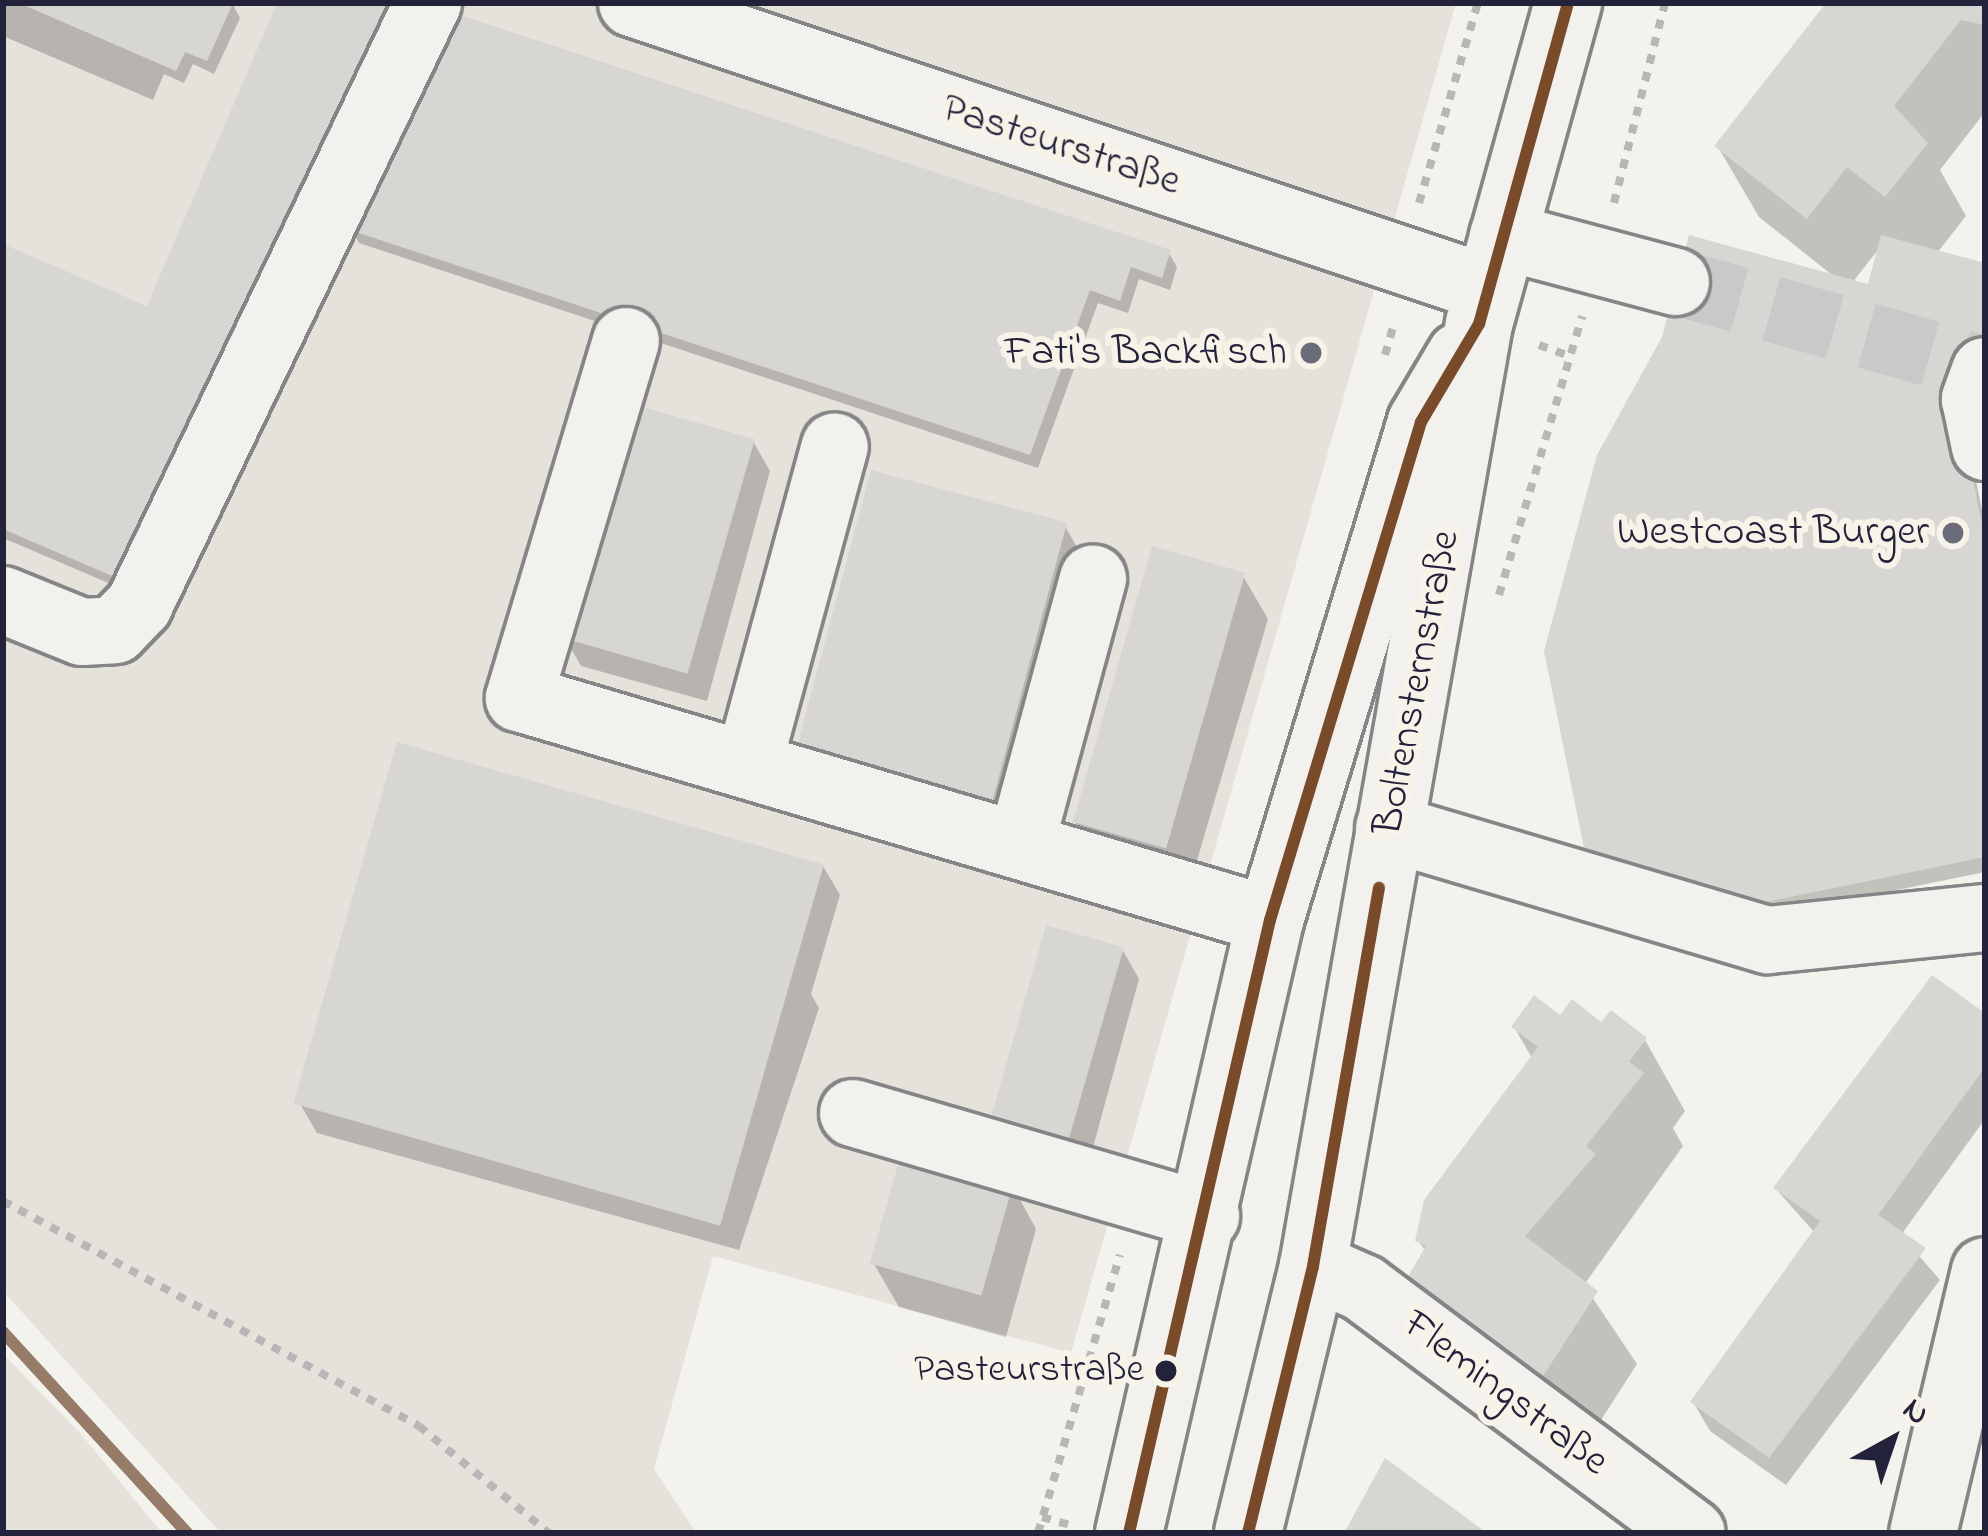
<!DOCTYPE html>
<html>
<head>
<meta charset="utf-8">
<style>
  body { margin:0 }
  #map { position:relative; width:1988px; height:1536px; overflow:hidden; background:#f4f2ec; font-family:"Indie Flower",sans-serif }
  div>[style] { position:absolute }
  .built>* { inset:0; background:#e5e2dc }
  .shadow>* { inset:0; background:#0003 }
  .building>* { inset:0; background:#d7d6d3; transform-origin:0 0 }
  .minor-tunnel>* { height:66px; margin-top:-33px; transform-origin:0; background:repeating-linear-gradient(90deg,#cac8c9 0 66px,transparent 0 99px) }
  .path>* { height:8px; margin-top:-4px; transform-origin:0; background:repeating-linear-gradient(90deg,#b8b6b6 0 9px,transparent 0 18px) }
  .roads { filter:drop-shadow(3px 0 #858486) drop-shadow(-3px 0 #858486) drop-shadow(0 3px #858486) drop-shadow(0 -3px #858486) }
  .minor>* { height:66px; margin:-33px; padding:0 33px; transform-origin:33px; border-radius:33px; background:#f2f1ed }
  .major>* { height:66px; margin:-33px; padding:0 33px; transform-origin:33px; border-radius:33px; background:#f2f1ed }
  .bus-1>* { height:12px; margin:-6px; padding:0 6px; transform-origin:6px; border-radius:6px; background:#7a4b2a }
  .tram-1>* { height:12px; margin:-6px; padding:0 6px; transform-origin:6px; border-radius:6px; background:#967b68 }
  .dots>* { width:33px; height:33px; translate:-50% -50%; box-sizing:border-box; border:6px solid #f7f3e8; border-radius:50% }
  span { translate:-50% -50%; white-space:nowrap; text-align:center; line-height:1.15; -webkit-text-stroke:12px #f7f3e8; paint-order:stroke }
  .bus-label { font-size:39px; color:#22223b }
  .right { translate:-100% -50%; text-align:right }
  .street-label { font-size:42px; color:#22223b }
  .poi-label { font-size:42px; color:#22223b }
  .frame { position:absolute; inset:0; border:6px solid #22223b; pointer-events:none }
  .north { position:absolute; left:1832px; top:1380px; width:120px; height:120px; -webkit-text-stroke:9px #f7f3e8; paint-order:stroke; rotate:40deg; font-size:33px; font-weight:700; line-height:48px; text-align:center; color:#22223b }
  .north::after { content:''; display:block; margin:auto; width:42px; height:54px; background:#22223b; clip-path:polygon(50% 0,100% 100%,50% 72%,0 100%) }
</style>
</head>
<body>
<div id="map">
  <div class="built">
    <i style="clip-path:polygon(3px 3px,1456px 3px,1071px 1353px,713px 1256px,654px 1469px,696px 1533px,221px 1533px,3px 1291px)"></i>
    <i style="clip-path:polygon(3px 1354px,81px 1434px,162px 1533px,3px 1533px)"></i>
  </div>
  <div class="shadow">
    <i style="clip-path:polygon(3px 3px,232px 3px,240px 18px,214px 74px,193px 64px,184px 83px,164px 74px,153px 100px,3px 36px)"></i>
    <i style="clip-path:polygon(281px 3px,134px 594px,3px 538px,3px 247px,149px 310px)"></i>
    <i style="clip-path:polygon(evenodd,1829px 3px,1985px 3px,1985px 112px,1940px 170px,1966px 216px,1937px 253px,1985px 266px,1985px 368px,1966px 433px,1985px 524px,1985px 872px,1775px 915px,1598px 872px,1836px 278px,1759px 217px,1718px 147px,1829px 3px,1881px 246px,1870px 287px,1852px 283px,1881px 246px)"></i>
    <i style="clip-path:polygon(351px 229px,1169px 253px,1177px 267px,1170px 290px,1139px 279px,1128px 313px,1098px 303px,1038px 468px,359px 243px)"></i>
    <i style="clip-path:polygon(753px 441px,770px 471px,707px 701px,581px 666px,564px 636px)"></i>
    <i style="clip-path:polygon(1065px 526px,1082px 556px,1006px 830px,815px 777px)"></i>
    <i style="clip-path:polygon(1243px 576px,1268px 619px,1188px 891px,1100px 865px,1075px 822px)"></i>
    <i style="clip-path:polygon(823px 866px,840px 895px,811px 994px,819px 1008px,739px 1250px,317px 1133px,300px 1104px)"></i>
    <i style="clip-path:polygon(1122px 949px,1139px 979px,1086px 1173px,1011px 1153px)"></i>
    <i style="clip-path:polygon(1985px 1017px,1985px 1119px,1901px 1235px,1940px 1280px,1786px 1485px,1710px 1431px,1693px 1402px,1815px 1233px,1776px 1189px)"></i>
    <i style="clip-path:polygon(1561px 1019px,1645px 1040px,1685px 1111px,1673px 1128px,1683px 1146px,1584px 1285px,1637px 1364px,1580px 1453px,1418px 1241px,1533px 1060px,1514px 1027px)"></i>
    <i style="clip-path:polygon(1012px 1185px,1036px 1229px,1006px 1337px,899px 1307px,874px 1264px)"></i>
    <i style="clip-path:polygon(1386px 1463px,1482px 1533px,1348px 1533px)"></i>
  </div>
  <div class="building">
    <i style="clip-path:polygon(19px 3px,233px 3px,207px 61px,185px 52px,176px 71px)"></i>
    <i style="clip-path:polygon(277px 3px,401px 3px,126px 582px,3px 529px,3px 244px,147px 306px)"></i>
    <i style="clip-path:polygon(1826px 3px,1985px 3px,1985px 25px,1961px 20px,1894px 106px,1928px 143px,1885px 197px,1847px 167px,1807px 219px,1714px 146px)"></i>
    <i style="clip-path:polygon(445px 10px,1171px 250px,1162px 278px,1131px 267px,1120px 301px,1090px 290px,1030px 455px,347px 229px)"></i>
    <i style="clip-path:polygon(1689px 235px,1868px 284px,1881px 235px,1985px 263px,1985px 330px,1960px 417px,1985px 539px,1985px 857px,1766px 902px,1586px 858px,1544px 651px,1597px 455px,1662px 337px)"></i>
    <i style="left:625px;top:402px;width:135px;height:244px;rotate:16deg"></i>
    <i style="left:871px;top:470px;width:203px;height:288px;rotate:15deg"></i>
    <i style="left:1152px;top:546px;width:97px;height:287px;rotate:16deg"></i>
    <i style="left:397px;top:742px;width:444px;height:376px;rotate:16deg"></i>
    <i style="left:1046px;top:925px;width:81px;height:206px;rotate:16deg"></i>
    <i style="clip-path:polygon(1932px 975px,1985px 1013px,1985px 1067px,1878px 1215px,1926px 1248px,1769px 1458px,1690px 1402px,1820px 1221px,1773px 1188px)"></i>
    <i style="clip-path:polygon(1534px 995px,1560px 1015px,1572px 999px,1601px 1022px,1611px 1010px,1647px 1038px,1629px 1062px,1644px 1073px,1586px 1146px,1596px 1154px,1525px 1236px,1598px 1291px,1538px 1384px,1404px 1283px,1426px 1246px,1415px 1241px,1424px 1200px,1538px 1047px,1511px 1027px)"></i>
    <i style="left:902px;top:1151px;width:116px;height:117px;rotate:16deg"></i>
    <i style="clip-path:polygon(1385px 1458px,1487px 1533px,1344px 1533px)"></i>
  </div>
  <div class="minor-tunnel">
    <i style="left:1676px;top:282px;width:321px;rotate:15.7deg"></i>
  </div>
  <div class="path">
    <i style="left:1419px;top:203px;width:209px;rotate:-73.6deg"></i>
    <i style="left:1614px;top:203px;width:206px;rotate:-75.7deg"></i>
    <i style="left:1539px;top:345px;width:33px;rotate:20deg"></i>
    <i style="left:1385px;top:355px;width:33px;rotate:-74deg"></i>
    <i style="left:1499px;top:595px;width:291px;rotate:-73.4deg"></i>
    <i style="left:3px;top:1201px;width:473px;rotate:28.4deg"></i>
    <i style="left:419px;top:1426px;width:168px;rotate:39.5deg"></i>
    <i style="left:1042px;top:1517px;width:29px;rotate:16deg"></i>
    <i style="left:1038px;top:1533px;width:290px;rotate:-73.6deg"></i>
  </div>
  <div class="roads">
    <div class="minor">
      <i style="left:632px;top:3px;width:903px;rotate:18.46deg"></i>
      <i style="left:1503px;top:236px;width:179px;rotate:14.9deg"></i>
      <i style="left:626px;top:341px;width:373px;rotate:106.7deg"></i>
      <i style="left:519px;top:698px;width:783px;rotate:16.47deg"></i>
      <i style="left:1985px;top:371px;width:30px;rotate:110deg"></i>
      <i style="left:1975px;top:399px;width:49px;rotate:78.2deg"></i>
      <i style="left:3px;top:600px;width:85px;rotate:22.1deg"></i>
      <i style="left:82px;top:632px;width:33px;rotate:-3deg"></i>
      <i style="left:115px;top:630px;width:35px;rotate:-46deg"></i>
      <i style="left:139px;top:605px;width:668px;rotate:-64.36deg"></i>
      <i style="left:749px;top:762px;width:327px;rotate:-74.8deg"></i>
      <i style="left:1389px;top:828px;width:395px;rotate:16.5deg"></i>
      <i style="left:1768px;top:940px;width:218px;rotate:-5.8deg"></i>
      <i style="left:1022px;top:840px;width:271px;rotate:-74.8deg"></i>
      <i style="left:853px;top:1113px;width:368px;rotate:16.3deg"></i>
      <i style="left:1313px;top:1266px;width:55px;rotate:23.7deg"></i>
      <i style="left:1363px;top:1288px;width:410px;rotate:36.7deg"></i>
      <i style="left:1923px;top:1533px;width:269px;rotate:-76.7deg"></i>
    </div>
    <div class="major">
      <i style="left:1129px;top:1533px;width:629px;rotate:-77.05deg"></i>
      <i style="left:1270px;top:920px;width:520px;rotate:-73.13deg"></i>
      <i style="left:1421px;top:422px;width:77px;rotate:-59.4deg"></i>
      <i style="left:1248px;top:1533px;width:275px;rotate:-76.3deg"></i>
      <i style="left:1313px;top:1266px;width:957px;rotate:-80.01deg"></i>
      <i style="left:1479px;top:324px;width:333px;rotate:-74.5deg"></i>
    </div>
  </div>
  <div class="bus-1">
    <i style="left:1129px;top:1533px;width:629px;rotate:-77.05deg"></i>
    <i style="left:1270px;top:920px;width:520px;rotate:-73.13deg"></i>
    <i style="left:1421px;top:422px;width:114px;rotate:-59.4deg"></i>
    <i style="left:1479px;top:324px;width:333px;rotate:-74.5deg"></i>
    <i style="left:1248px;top:1533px;width:275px;rotate:-76.3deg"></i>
    <i style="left:1313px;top:1266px;width:384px;rotate:-80.1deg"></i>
  </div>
  <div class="tram-1">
    <i style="left:3px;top:1332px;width:273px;rotate:47.5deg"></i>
  </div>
  <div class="dots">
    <i style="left:1311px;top:353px;background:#6c6b79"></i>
    <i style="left:1953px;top:533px;background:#6c6b79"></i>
    <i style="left:1166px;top:1371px;background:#22223b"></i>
  </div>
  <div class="bus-label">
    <span class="right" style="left:1144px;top:1371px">Pasteurstraße</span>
  </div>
  <div class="street-label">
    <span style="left:1061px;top:146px;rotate:18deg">Pasteurstraße</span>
    <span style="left:1418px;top:683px;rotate:-79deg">Boltensternstraße</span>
    <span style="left:1505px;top:1394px;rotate:37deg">Flemingstraße</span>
  </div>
  <div class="poi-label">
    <span class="right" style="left:1287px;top:353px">Fati's Backfisch</span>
    <span class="right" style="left:1929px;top:533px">Westcoast Burger</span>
  </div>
  <div class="frame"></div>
  <div class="north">N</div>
</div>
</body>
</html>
